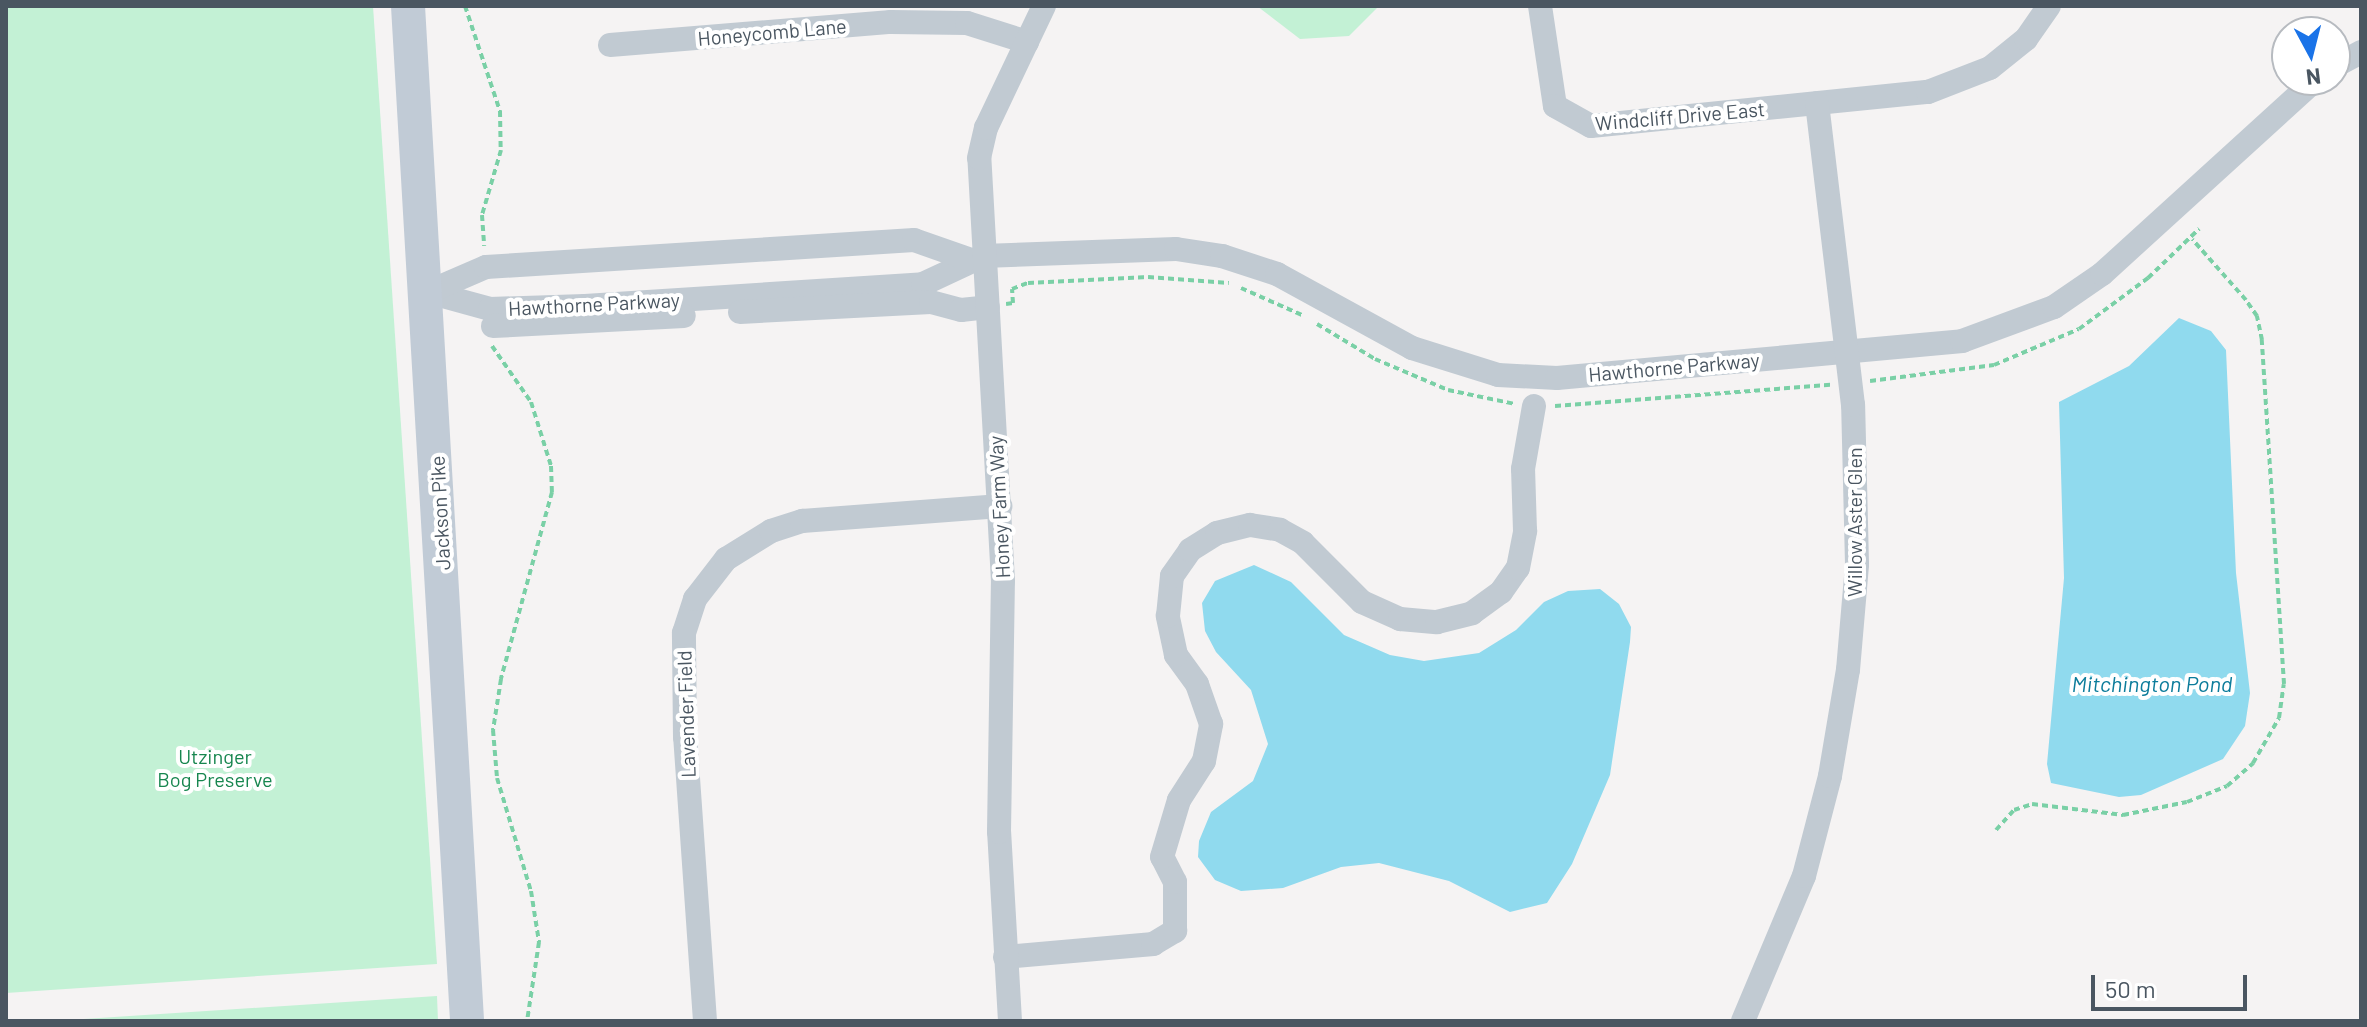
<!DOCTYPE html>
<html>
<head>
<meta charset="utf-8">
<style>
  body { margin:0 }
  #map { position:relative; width:2367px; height:1027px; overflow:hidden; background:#f5f3f3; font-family:Barlow,sans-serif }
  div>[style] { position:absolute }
  .green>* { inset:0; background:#c3f1d5 }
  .water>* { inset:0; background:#90daee }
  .path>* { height:4px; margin-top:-2px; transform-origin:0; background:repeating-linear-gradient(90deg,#7ad0a6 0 6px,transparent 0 10px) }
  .street>* { height:24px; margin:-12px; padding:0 12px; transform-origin:12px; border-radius:12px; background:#c1cad2 }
  .secondary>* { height:34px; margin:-17px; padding:0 17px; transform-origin:17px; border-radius:17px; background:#c1cbd6 }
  span { translate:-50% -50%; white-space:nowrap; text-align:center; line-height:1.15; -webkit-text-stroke:8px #fff; paint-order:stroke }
  .street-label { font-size:20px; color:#4a5661 }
  .park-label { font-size:20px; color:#17864f }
  .water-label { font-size:22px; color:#0c7c9b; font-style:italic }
  .frame { position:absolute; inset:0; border:8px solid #4a5661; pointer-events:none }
  .north { position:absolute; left:2271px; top:16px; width:80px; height:80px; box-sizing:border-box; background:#fff; border:2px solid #b7bbc0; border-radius:50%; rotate:173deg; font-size:22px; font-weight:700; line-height:32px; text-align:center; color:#4a5661 }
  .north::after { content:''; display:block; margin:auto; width:28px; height:36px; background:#1a73e8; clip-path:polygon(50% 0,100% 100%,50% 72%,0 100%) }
  .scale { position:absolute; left:2091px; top:975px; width:156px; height:36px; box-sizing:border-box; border:4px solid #4a5661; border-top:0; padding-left:10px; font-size:24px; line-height:28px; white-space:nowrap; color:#4a5661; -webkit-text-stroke:6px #fff; paint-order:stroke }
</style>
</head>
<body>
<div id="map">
  <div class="green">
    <i style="clip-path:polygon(6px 6px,373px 6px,437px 964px,6px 993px)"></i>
    <i style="clip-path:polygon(1257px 6px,1379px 6px,1349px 36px,1300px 39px)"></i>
    <i style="clip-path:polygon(437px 996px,438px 1021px,53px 1021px)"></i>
  </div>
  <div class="water">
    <i style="clip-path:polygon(2179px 318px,2211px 331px,2226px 350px,2236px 573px,2250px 693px,2245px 726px,2223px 759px,2141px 795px,2119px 797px,2051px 783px,2047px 764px,2064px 578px,2059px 402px,2129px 366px)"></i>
    <i style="clip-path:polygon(1254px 565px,1291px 582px,1344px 635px,1390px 655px,1424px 661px,1479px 653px,1516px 630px,1544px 602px,1568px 591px,1600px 589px,1619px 604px,1631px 627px,1630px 642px,1610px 775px,1572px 864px,1547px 903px,1510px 912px,1449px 881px,1379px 863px,1341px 867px,1283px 888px,1241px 891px,1215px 880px,1198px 857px,1199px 841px,1211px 812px,1253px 781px,1268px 744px,1251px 690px,1216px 652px,1205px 631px,1202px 603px,1215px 581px)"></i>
  </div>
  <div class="path">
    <i style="left:465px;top:6px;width:111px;rotate:71.6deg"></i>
    <i style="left:500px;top:111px;width:39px;rotate:89deg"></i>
    <i style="left:501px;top:150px;width:68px;rotate:106.3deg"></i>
    <i style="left:482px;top:215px;width:31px;rotate:86deg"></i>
    <i style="left:1241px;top:288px;width:67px;rotate:23.9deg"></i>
    <i style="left:1006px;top:304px;width:7px;rotate:-8deg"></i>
    <i style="left:1013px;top:303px;width:14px;rotate:-94deg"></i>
    <i style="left:1012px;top:289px;width:17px;rotate:-21deg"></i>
    <i style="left:1028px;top:283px;width:120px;rotate:-2.9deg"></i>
    <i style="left:1148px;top:277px;width:81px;rotate:4.2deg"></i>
    <i style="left:1317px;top:324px;width:68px;rotate:31.1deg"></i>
    <i style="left:1375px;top:359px;width:79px;rotate:23deg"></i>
    <i style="left:1448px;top:390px;width:68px;rotate:11.8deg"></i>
    <i style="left:492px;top:346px;width:68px;rotate:55.1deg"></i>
    <i style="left:531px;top:402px;width:67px;rotate:72.6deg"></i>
    <i style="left:551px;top:466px;width:26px;rotate:88deg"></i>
    <i style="left:552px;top:492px;width:194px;rotate:105.3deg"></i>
    <i style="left:501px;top:679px;width:52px;rotate:98.9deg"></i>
    <i style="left:493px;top:730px;width:48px;rotate:85.2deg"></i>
    <i style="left:497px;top:778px;width:118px;rotate:73.3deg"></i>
    <i style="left:531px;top:891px;width:52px;rotate:81.1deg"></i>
    <i style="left:539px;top:942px;width:80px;rotate:98.6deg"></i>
    <i style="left:1870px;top:381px;width:125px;rotate:-7.4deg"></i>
    <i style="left:1994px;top:365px;width:92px;rotate:-23deg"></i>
    <i style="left:2079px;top:329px;width:86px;rotate:-36.5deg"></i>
    <i style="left:2148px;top:278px;width:71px;rotate:-43.9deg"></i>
    <i style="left:1555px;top:406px;width:276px;rotate:-4.4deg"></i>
    <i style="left:1996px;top:830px;width:27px;rotate:-48deg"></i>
    <i style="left:2014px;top:810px;width:19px;rotate:-18deg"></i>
    <i style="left:2032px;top:804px;width:92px;rotate:6.9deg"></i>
    <i style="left:2123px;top:815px;width:65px;rotate:-11.5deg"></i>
    <i style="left:2187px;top:802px;width:43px;rotate:-21.8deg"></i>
    <i style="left:2227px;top:786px;width:35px;rotate:-41deg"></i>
    <i style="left:2253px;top:763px;width:52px;rotate:-60deg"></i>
    <i style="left:2279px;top:718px;width:34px;rotate:-82deg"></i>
    <i style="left:2284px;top:684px;width:345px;rotate:-93.7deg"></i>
    <i style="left:2262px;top:340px;width:25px;rotate:-102deg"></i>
    <i style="left:2257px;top:316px;width:19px;rotate:-125deg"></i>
    <i style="left:2246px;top:300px;width:81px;rotate:-131.5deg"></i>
  </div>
  <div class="street">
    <i style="left:1540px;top:6px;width:101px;rotate:81.5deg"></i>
    <i style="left:1555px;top:106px;width:41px;rotate:29.1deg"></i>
    <i style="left:1591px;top:126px;width:339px;rotate:-5.8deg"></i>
    <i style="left:1928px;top:92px;width:66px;rotate:-21.2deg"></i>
    <i style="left:1990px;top:68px;width:46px;rotate:-38.9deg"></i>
    <i style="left:2026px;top:39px;width:40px;rotate:-55.1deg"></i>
    <i style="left:610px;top:45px;width:282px;rotate:-4.7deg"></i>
    <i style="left:891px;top:22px;width:76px;rotate:0.8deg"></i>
    <i style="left:967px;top:23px;width:63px;rotate:17.6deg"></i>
    <i style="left:2335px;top:66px;width:30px;rotate:-28deg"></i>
    <i style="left:428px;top:292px;width:64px;rotate:15.3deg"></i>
    <i style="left:490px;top:309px;width:95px;rotate:-1.8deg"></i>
    <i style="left:585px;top:306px;width:339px;rotate:-3.7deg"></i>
    <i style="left:923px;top:284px;width:66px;rotate:-25deg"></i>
    <i style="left:983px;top:256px;width:193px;rotate:-2.1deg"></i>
    <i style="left:1176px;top:249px;width:47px;rotate:8.7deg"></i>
    <i style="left:1222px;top:256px;width:58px;rotate:18.1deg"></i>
    <i style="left:1277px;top:274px;width:154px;rotate:28.7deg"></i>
    <i style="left:1412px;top:348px;width:90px;rotate:17.4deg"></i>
    <i style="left:1498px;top:375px;width:59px;rotate:2.9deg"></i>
    <i style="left:1557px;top:378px;width:407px;rotate:-5.2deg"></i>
    <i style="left:1962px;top:341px;width:98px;rotate:-20.3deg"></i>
    <i style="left:2054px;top:307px;width:58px;rotate:-34.5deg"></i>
    <i style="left:2102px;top:274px;width:288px;rotate:-42.3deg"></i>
    <i style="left:428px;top:292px;width:63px;rotate:-23.3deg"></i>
    <i style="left:486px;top:267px;width:429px;rotate:-3.6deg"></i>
    <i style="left:914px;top:240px;width:57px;rotate:19.4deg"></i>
    <i style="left:740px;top:312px;width:191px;rotate:-3deg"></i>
    <i style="left:931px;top:302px;width:31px;rotate:15deg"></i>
    <i style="left:961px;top:310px;width:27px;rotate:-6deg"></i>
    <i style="left:493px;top:326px;width:191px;rotate:-3deg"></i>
    <i style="left:1005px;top:957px;width:149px;rotate:-5deg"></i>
    <i style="left:1153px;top:944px;width:26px;rotate:-31deg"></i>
    <i style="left:1175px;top:931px;width:49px;rotate:-90deg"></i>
    <i style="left:1175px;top:882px;width:28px;rotate:-117deg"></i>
    <i style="left:1162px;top:857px;width:59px;rotate:-73.4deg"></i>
    <i style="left:1179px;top:800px;width:46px;rotate:-57.3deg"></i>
    <i style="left:1204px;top:761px;width:38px;rotate:-79deg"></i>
    <i style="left:1211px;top:724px;width:42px;rotate:-109.3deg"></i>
    <i style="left:1197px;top:684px;width:36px;rotate:-126deg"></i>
    <i style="left:1176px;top:655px;width:40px;rotate:-102deg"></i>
    <i style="left:1168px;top:616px;width:40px;rotate:-84.3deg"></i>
    <i style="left:1172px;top:576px;width:32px;rotate:-55deg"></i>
    <i style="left:1190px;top:550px;width:32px;rotate:-32deg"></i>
    <i style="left:1217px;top:533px;width:34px;rotate:-14deg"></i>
    <i style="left:1250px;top:525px;width:30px;rotate:9deg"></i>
    <i style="left:1280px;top:530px;width:26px;rotate:29deg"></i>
    <i style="left:1303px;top:543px;width:83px;rotate:45deg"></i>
    <i style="left:1362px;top:602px;width:42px;rotate:24.1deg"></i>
    <i style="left:1400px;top:619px;width:37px;rotate:5deg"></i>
    <i style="left:1437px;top:622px;width:36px;rotate:-14deg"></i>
    <i style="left:1472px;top:613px;width:36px;rotate:-36deg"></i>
    <i style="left:1501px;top:592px;width:29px;rotate:-55deg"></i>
    <i style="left:1518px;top:568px;width:38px;rotate:-79deg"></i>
    <i style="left:1525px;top:531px;width:62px;rotate:-91.8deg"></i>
    <i style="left:1523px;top:469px;width:64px;rotate:-80.1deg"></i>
    <i style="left:705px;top:1021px;width:285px;rotate:-94deg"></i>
    <i style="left:685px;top:737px;width:104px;rotate:-90.6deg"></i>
    <i style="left:684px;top:633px;width:36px;rotate:-72deg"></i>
    <i style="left:695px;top:599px;width:51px;rotate:-52.2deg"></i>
    <i style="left:726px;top:559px;width:53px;rotate:-31.9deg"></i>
    <i style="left:771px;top:531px;width:33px;rotate:-18deg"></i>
    <i style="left:802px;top:521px;width:199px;rotate:-4.3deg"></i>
    <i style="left:1010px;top:1021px;width:189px;rotate:-93.3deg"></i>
    <i style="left:999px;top:832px;width:251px;rotate:-89.1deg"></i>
    <i style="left:1003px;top:581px;width:424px;rotate:-93.2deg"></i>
    <i style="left:979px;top:158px;width:31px;rotate:-77deg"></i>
    <i style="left:986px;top:128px;width:135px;rotate:-64.6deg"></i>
    <i style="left:1743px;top:1021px;width:157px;rotate:-67.2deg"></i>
    <i style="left:1804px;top:876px;width:103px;rotate:-75.4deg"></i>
    <i style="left:1830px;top:776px;width:108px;rotate:-80.4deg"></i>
    <i style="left:1848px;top:670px;width:106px;rotate:-85.1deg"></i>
    <i style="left:1857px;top:564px;width:159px;rotate:-91.4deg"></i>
    <i style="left:1853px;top:405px;width:304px;rotate:-96.8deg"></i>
  </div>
  <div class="secondary">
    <i style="left:408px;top:6px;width:1017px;rotate:86.67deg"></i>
  </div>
  <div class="street-label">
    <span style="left:772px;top:32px;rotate:-5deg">Honeycomb Lane</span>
    <span style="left:1680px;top:116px;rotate:-5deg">Windcliff Drive East</span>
    <span style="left:594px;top:304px;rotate:-3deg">Hawthorne Parkway</span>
    <span style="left:1674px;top:367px;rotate:-5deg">Hawthorne Parkway</span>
    <span style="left:999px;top:507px;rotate:-93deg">Honey Farm Way</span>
    <span style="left:440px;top:513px;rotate:-93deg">Jackson Pike</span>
    <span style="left:1854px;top:522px;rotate:-90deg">Willow Aster Glen</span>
    <span style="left:686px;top:714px;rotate:-92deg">Lavender Field</span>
  </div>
  <div class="park-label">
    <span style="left:215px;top:768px">Utzinger<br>Bog Preserve</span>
  </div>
  <div class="water-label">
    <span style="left:2152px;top:684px">Mitchington Pond</span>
  </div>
  <div class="frame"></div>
  <div class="north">N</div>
  <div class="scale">50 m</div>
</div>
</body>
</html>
